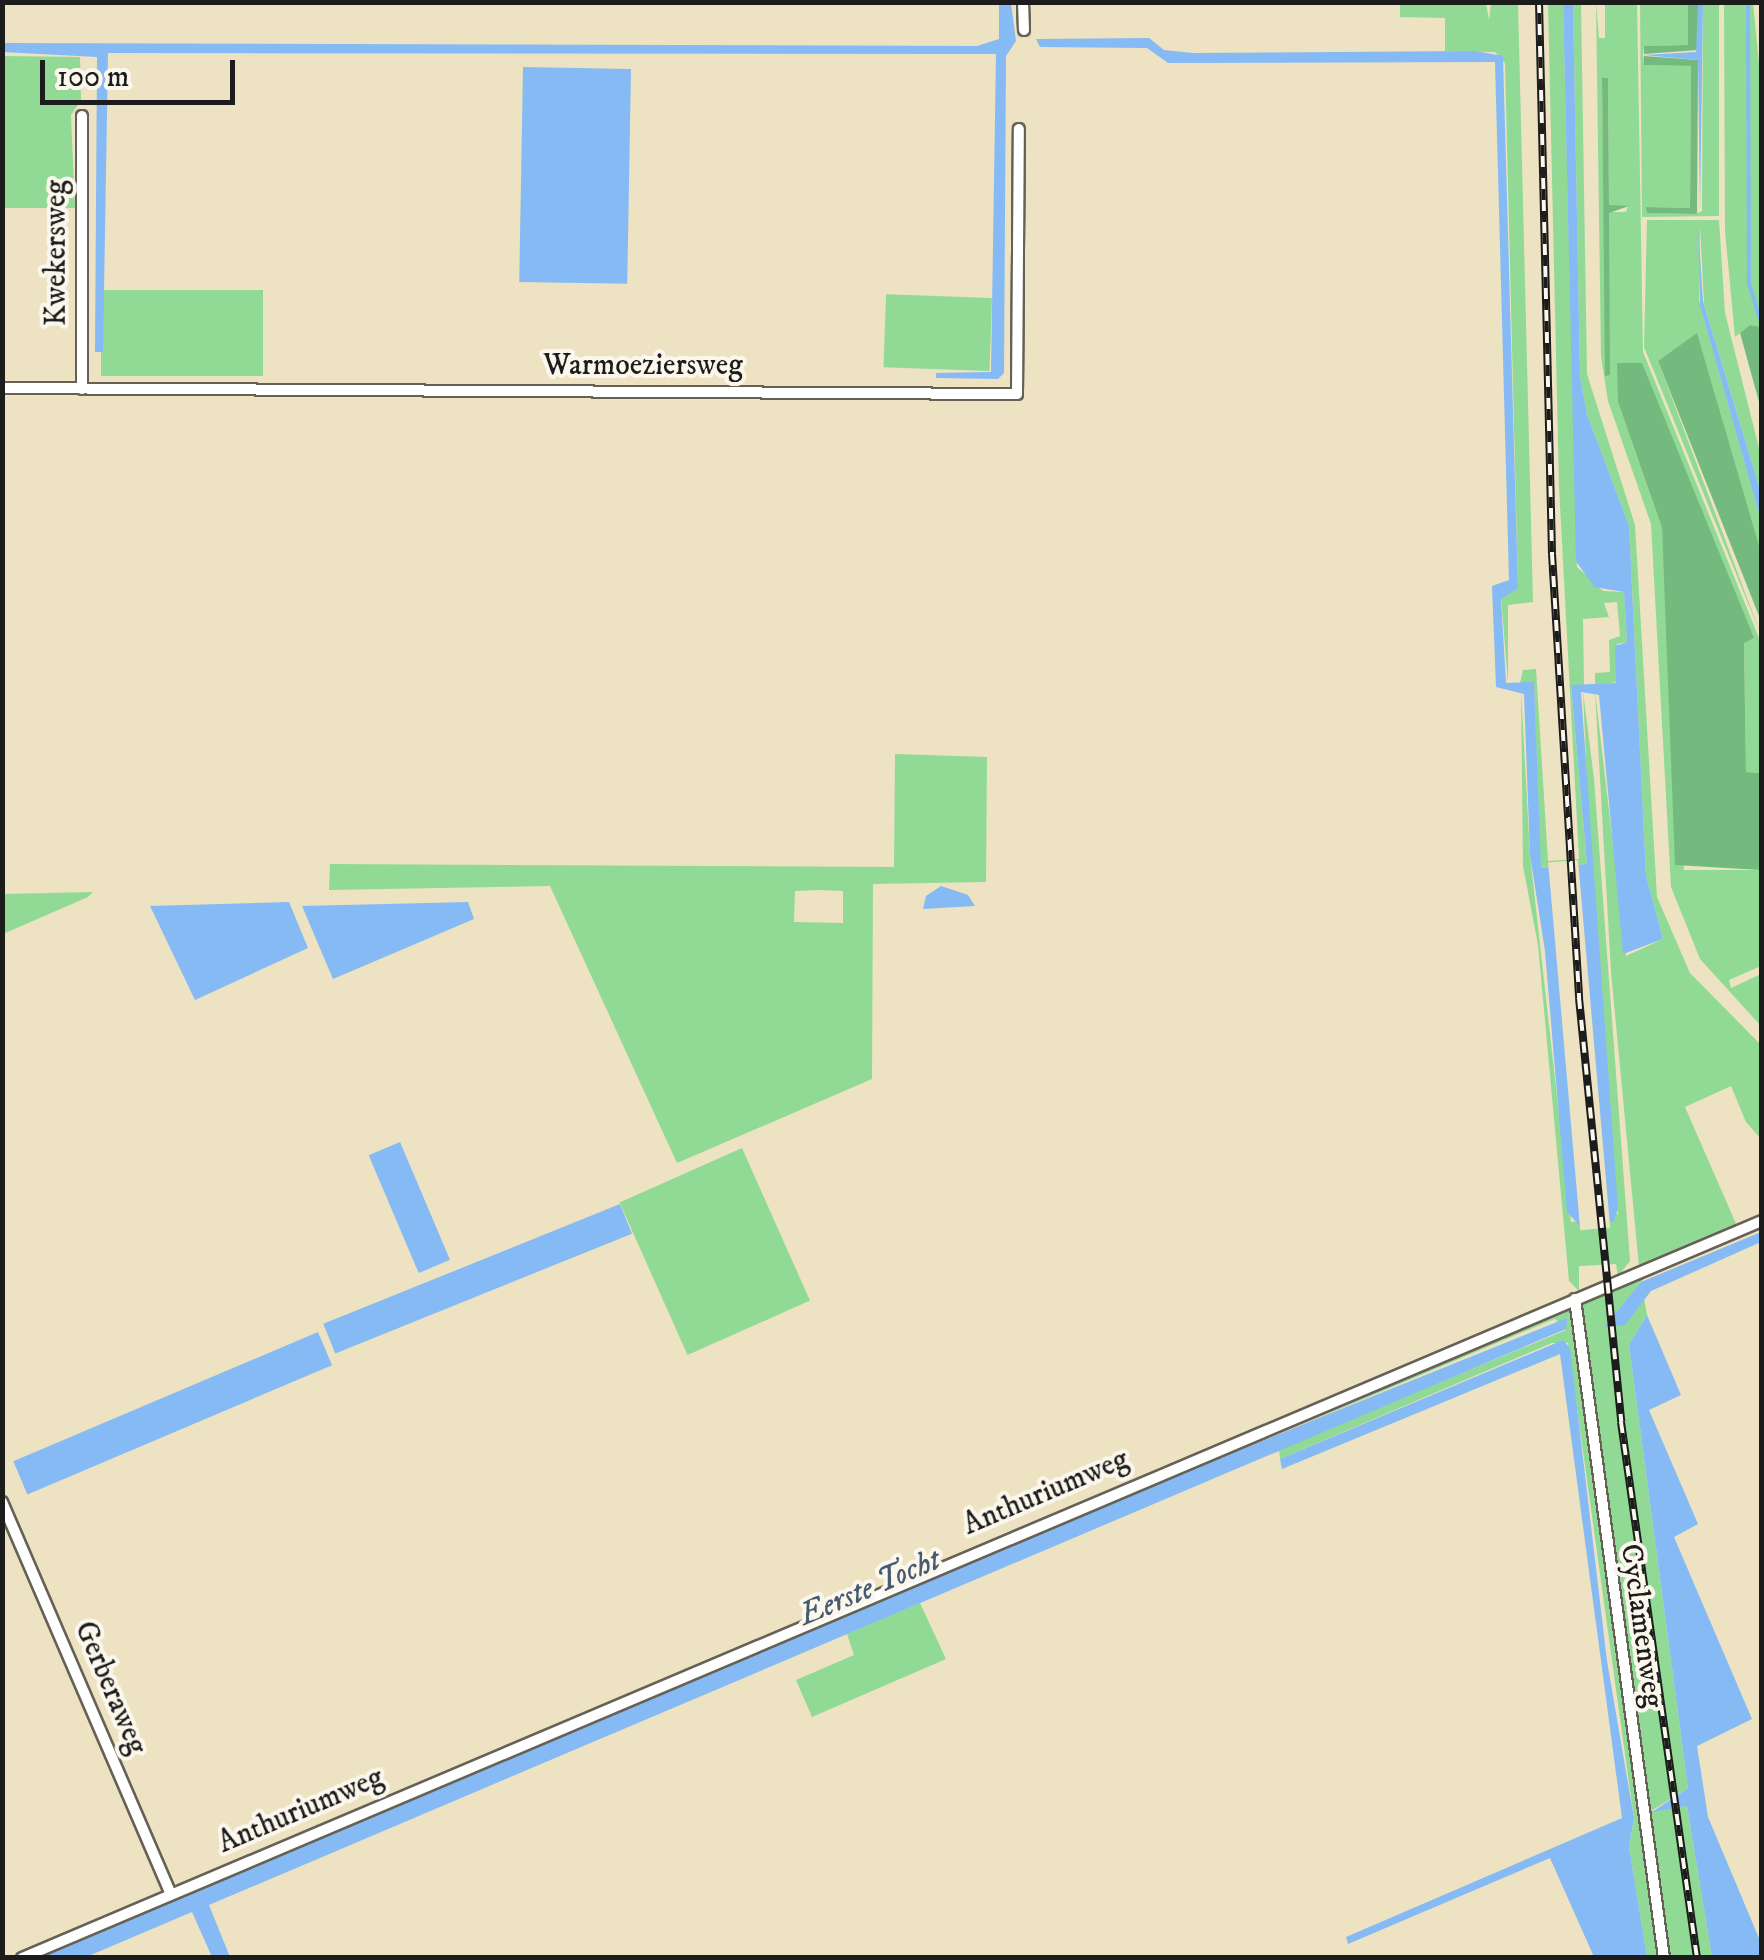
<!DOCTYPE html>
<html>
<head>
<meta charset="utf-8">
<style>
  body { margin:0 }
  #map { position:relative; width:1764px; height:1960px; overflow:hidden; background:#ede2c2; font-family:"IM FELL DW Pica",serif }
  div>[style] { position:absolute }
  .green>* { inset:0; background:#91da95; transform-origin:0 0 }
  .forest>* { inset:0; background:#74ba7e }
  .water>* { inset:0; background:#85baf4; transform-origin:0 0 }
  .pier>* { inset:0; background:#ede2c2; transform-origin:0 0 }
  .stream>* { height:4px; margin:-2px; padding:0 2px; transform-origin:2px; border-radius:2px; background:#85baf4 }
  .roads { filter:drop-shadow(2px 0 #656156) drop-shadow(-2px 0 #656156) drop-shadow(0 2px #656156) drop-shadow(0 -2px #656156) }
  .minor>* { height:10px; margin:-5px; padding:0 5px; transform-origin:5px; border-radius:5px; background:#fff }
  .rail>* { height:8px; margin-top:-4px; transform-origin:0; background:repeating-linear-gradient(90deg,#fbf7ec 0 11px,#1c1c1c 0 22px); box-sizing:border-box; border-block:2px solid #1c1c1c }
  span { translate:-50% -50%; white-space:nowrap; text-align:center; line-height:1.15; -webkit-text-stroke:8px #fbf7ec; paint-order:stroke }
  .street-label { font-size:30px; color:#1c1c1c }
  .water-label { font-size:32px; color:#465b72; font-style:italic }
  .frame { position:absolute; inset:0; border:5px solid #1c1c1c; pointer-events:none }
  .scale { position:absolute; left:40px; top:60px; width:195px; height:45px; box-sizing:border-box; border:5px solid #1c1c1c; border-top:0; padding-left:12px; font-size:30px; line-height:35px; white-space:nowrap; color:#1c1c1c; -webkit-text-stroke:8px #fbf7ec; paint-order:stroke }
</style>
</head>
<body>
<div id="map">
  <div class="green">
    <i style="clip-path:polygon(1400px 3px,1486px 3px,1489px 20px,1491px 3px,1518px 3px,1533px 602px,1508px 605px,1508px 684px,1501px 596px,1518px 588px,1505px 63px,1495px 52px,1445px 51px,1445px 18px,1400px 17px)"></i>
    <i style="clip-path:polygon(1548px 3px,1563px 3px,1577px 567px,1603px 591px,1624px 592px,1627px 642px,1617px 644px,1618px 682px,1595px 685px,1595px 673px,1610px 672px,1609px 640px,1620px 636px,1617px 602px,1604px 603px,1609px 617px,1583px 619px,1584px 685px,1571px 686px,1587px 864px,1540px 868px,1534px 683px,1520px 683px,1523px 670px,1536px 669px,1548px 861px,1579px 859px,1559px 487px)"></i>
    <i style="clip-path:polygon(1573px 3px,1581px 3px,1587px 374px,1635px 525px,1657px 897px,1690px 973px,1761px 1045px,1761px 1139px,1746px 1122px,1731px 1086px,1685px 1107px,1737px 1226px,1639px 1267px,1611px 972px,1595px 691px,1626px 956px,1663px 939px,1646px 875px,1629px 526px,1587px 414px,1580px 376px)"></i>
    <i style="clip-path:polygon(evenodd,1596px 3px,1599px 38px,1605px 38px,1605px 3px,1637px 3px,1643px 352px,1761px 643px,1761px 773px,1746px 772px,1744px 642px,1754px 638px,1618px 402px,1662px 528px,1684px 870px,1761px 870px,1761px 966px,1729px 980px,1731px 988px,1761px 974px,1761px 1026px,1700px 959px,1671px 887px,1651px 524px,1608px 401px,1601px 357px,1596px 3px,1602px 78px,1608px 78px,1609px 206px,1628px 206px,1626px 212px,1609px 212px,1606px 376px,1602px 78px)"></i>
    <i style="clip-path:polygon(1640px 3px,1688px 3px,1688px 45px,1644px 46px,1643px 55px,1645px 65px,1691px 66px,1690px 208px,1647px 207px,1647px 213px,1696px 214px,1702px 211px,1703px 3px,1719px 3px,1719px 216px,1642px 217px)"></i>
    <i style="clip-path:polygon(1724px 3px,1753px 3px,1762px 93px,1761px 327px,1750px 325px,1735px 337px,1725px 231px)"></i>
    <i style="clip-path:polygon(3px 56px,80px 57px,81px 100px,71px 115px,75px 208px,3px 208px)"></i>
    <i style="clip-path:polygon(1647px 220px,1719px 220px,1725px 313px,1761px 456px,1761px 493px,1704px 304px,1700px 226px,1699px 300px,1761px 521px,1761px 552px,1697px 334px,1658px 361px,1761px 635px,1644px 347px)"></i>
    <i style="left:101px;top:290px;width:162px;height:86px"></i>
    <i style="left:992px;top:298px;width:73px;height:106px;rotate:92deg"></i>
    <i style="clip-path:polygon(1521px 691px,1530px 855px,1571px 1222px,1618px 1214px,1594px 941px,1583px 691px,1594px 779px,1630px 1261px,1618px 1276px,1616px 1264px,1579px 1266px,1579px 1291px,1569px 1281px,1538px 945px,1523px 866px)"></i>
    <i style="clip-path:polygon(evenodd,895px 754px,987px 757px,986px 882px,873px 884px,872px 1079px,677px 1163px,550px 886px,329px 890px,330px 864px,894px 867px,895px 754px,818px 890px,843px 891px,843px 923px,794px 922px,795px 891px,818px 890px)"></i>
    <i style="clip-path:polygon(93px 892px,88px 897px,3px 934px,3px 894px)"></i>
    <i style="left:742px;top:1148px;width:167px;height:134px;rotate:66deg"></i>
    <i style="clip-path:polygon(1647px 1275px,1604px 1327px,1625px 1324px,1644px 1298px,1647px 1315px,1629px 1345px,1688px 1788px,1651px 1811px,1687px 1806px,1712px 1957px,1647px 1957px,1629px 1847px,1634px 1819px,1568px 1343px,1552px 1343px,1280px 1459px,1279px 1449px,1566px 1330px,1555px 1319px,1547px 1322px,1278px 1435px)"></i>
    <i style="clip-path:polygon(920px 1603px,946px 1659px,812px 1717px,796px 1680px,854px 1655px,847px 1634px)"></i>
  </div>
  <div class="forest">
    <i style="clip-path:polygon(1688px 3px,1698px 3px,1698px 50px,1644px 54px,1644px 46px,1688px 45px)"></i>
    <i style="clip-path:polygon(1644px 56px,1698px 60px,1697px 214px,1647px 213px,1646px 207px,1690px 208px,1691px 66px,1644px 65px)"></i>
    <i style="clip-path:polygon(1602px 78px,1608px 78px,1609px 205px,1629px 206px,1609px 213px,1610px 375px,1605px 376px)"></i>
    <i style="clip-path:polygon(1750px 325px,1761px 327px,1761px 409px,1740px 333px)"></i>
    <i style="clip-path:polygon(1697px 333px,1761px 552px,1761px 621px,1658px 361px)"></i>
    <i style="clip-path:polygon(1617px 363px,1642px 363px,1754px 638px,1744px 643px,1746px 772px,1761px 773px,1761px 870px,1675px 865px,1662px 528px,1618px 402px)"></i>
  </div>
  <div class="water">
    <i style="clip-path:polygon(999px 3px,1011px 3px,1016px 41px,1006px 56px,1004px 373px,998px 379px,936px 378px,936px 373px,991px 372px,996px 54px,108px 53px,103px 352px,95px 352px,97px 57px,3px 52px,3px 43px,977px 46px,999px 39px)"></i>
    <i style="clip-path:polygon(1563px 3px,1573px 3px,1580px 376px,1587px 414px,1629px 526px,1646px 875px,1663px 939px,1623px 954px,1599px 695px,1581px 692px,1618px 1209px,1614px 1221px,1580px 1226px,1567px 1212px,1545px 951px,1530px 855px,1524px 694px,1496px 687px,1492px 586px,1509px 580px,1495px 62px,1168px 63px,1147px 48px,1040px 47px,1036px 39px,1149px 38px,1164px 50px,1193px 53px,1475px 51px,1503px 56px,1518px 588px,1501px 599px,1506px 683px,1534px 682px,1541px 868px,1587px 864px,1571px 685px,1616px 683px,1615px 646px,1627px 642px,1624px 592px,1594px 587px,1576px 561px)"></i>
    <i style="clip-path:polygon(1698px 3px,1703px 3px,1700px 211px,1698px 60px,1643px 55px,1696px 52px)"></i>
    <i style="left:523px;top:67px;width:108px;height:215px;rotate:1deg"></i>
    <i style="clip-path:polygon(1698px 227px,1703px 301px,1761px 493px,1761px 521px,1700px 305px)"></i>
    <i style="clip-path:polygon(941px 886px,968px 895px,975px 906px,923px 909px,926px 896px)"></i>
    <i style="clip-path:polygon(289px 902px,308px 948px,195px 1000px,150px 906px)"></i>
    <i style="clip-path:polygon(468px 902px,474px 919px,333px 979px,302px 906px)"></i>
    <i style="left:400px;top:1142px;width:128px;height:34px;rotate:67deg"></i>
    <i style="left:620px;top:1204px;width:32px;height:320px;rotate:68deg"></i>
    <i style="clip-path:polygon(1761px 1232px,1761px 1242px,1651px 1291px,1625px 1325px,1604px 1327px,1641px 1282px)"></i>
    <i style="clip-path:polygon(1647px 1315px,1681px 1395px,1649px 1410px,1698px 1524px,1674px 1537px,1752px 1719px,1697px 1746px,1708px 1817px,1761px 1943px,1761px 1957px,1712px 1957px,1687px 1806px,1652px 1812px,1688px 1788px,1629px 1345px)"></i>
    <i style="clip-path:polygon(1567px 1318px,1566px 1329px,209px 1905px,230px 1957px,212px 1957px,192px 1912px,86px 1957px,43px 1957px,1230px 1454px)"></i>
    <i style="left:318px;top:1332px;width:36px;height:331px;rotate:67deg"></i>
    <i style="clip-path:polygon(1563px 1340px,1570px 1348px,1607px 1661px,1634px 1818px,1629px 1847px,1647px 1957px,1594px 1957px,1550px 1858px,1348px 1944px,1346px 1937px,1622px 1818px,1560px 1354px,1282px 1469px,1280px 1459px)"></i>
  </div>
  <div class="pier">
    <i style="left:1578px;top:860px;width:369px;height:30px;rotate:85deg"></i>
  </div>
  <div class="stream">
    <i style="left:1748px;top:2px;width:282px;rotate:89.8deg"></i>
    <i style="left:1749px;top:284px;width:43px;rotate:72.4deg"></i>
  </div>
  <div class="roads">
    <div class="minor">
      <i style="left:1023px;top:2px;width:28px;rotate:88deg"></i>
      <i style="left:2px;top:388px;width:1015px;rotate:0.34deg"></i>
      <i style="left:1017px;top:394px;width:265px;rotate:-89.6deg"></i>
      <i style="left:82px;top:389px;width:273px;rotate:-90deg"></i>
      <i style="left:1575px;top:1299px;width:665px;rotate:82.31deg"></i>
      <i style="left:2px;top:1502px;width:427px;rotate:66.7deg"></i>
      <i style="left:22px;top:1958px;width:1890px;rotate:-22.96deg"></i>
    </div>
  </div>
  <div class="rail">
    <i style="left:1539px;top:2px;width:552px;rotate:88.65deg"></i>
    <i style="left:1552px;top:554px;width:445px;rotate:86.5deg"></i>
    <i style="left:1579px;top:998px;width:426px;rotate:84.3deg"></i>
    <i style="left:1621px;top:1422px;width:541px;rotate:81.93deg"></i>
  </div>
  <div class="street-label">
    <span style="left:57px;top:253px;rotate:-90deg">Kwekersweg</span>
    <span style="left:643px;top:366px">Warmoeziersweg</span>
    <span style="left:1046px;top:1493px;rotate:-23deg">Anthuriumweg</span>
    <span style="left:1641px;top:1626px;rotate:82deg">Cyclamenweg</span>
    <span style="left:110px;top:1688px;rotate:67deg">Gerberaweg</span>
    <span style="left:301px;top:1811px;rotate:-23deg">Anthuriumweg</span>
  </div>
  <div class="water-label">
    <span style="left:870px;top:1588px;rotate:-23deg">Eerste Tocht</span>
  </div>
  <div class="frame"></div>
  <div class="scale">100 m</div>
</div>
</body>
</html>
